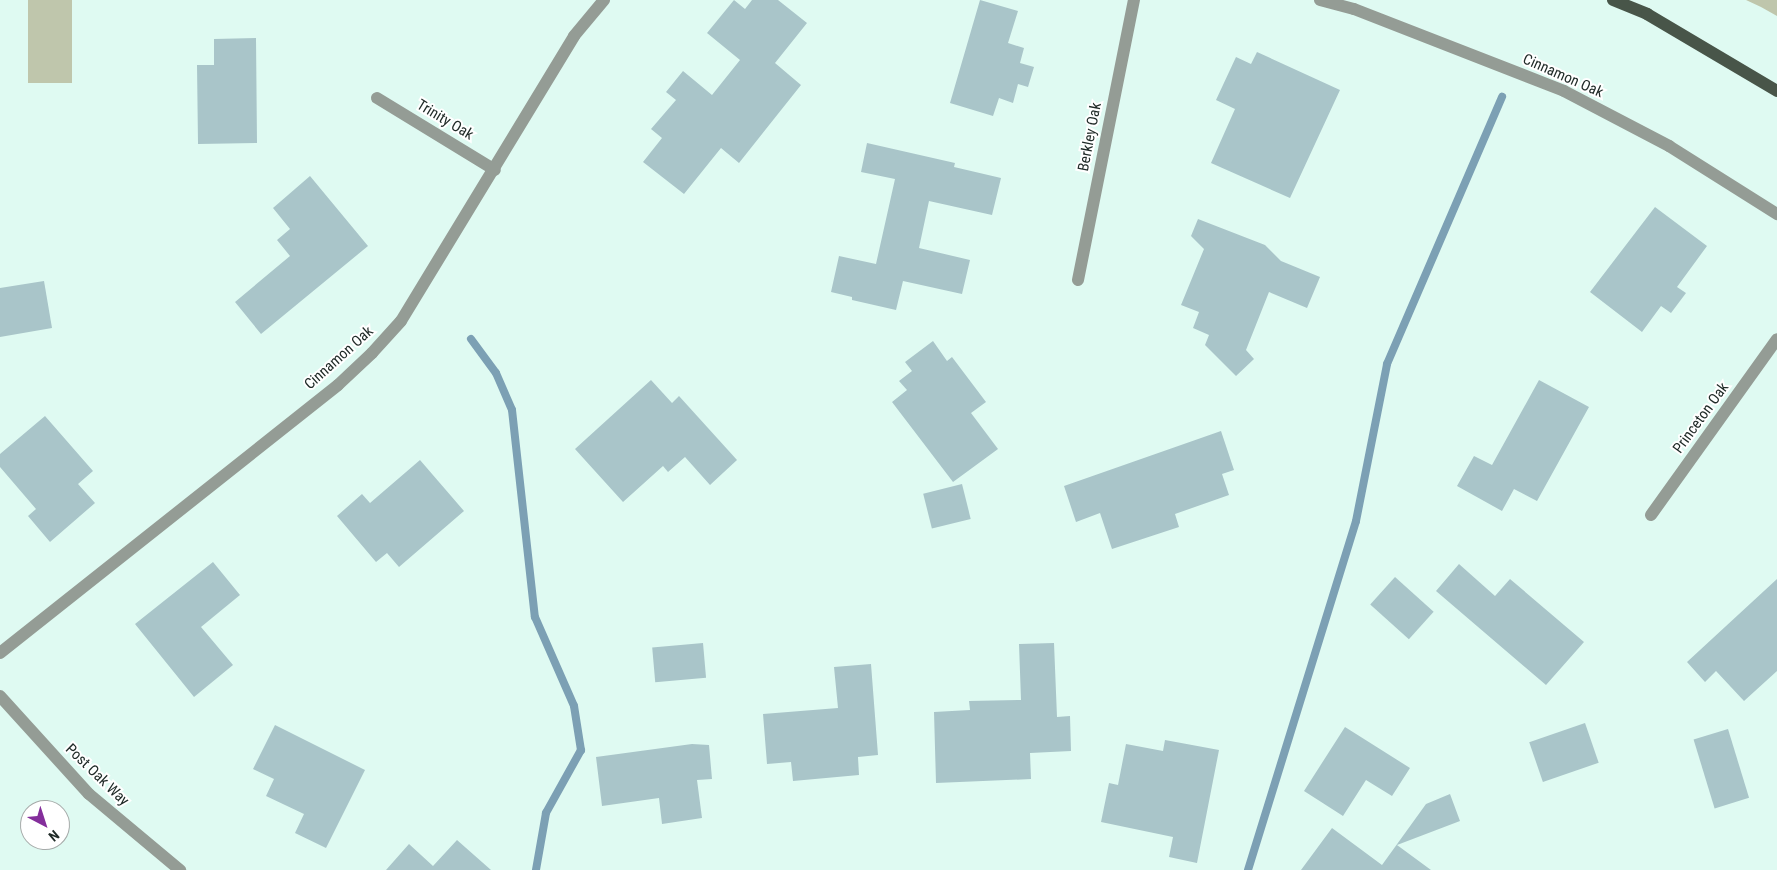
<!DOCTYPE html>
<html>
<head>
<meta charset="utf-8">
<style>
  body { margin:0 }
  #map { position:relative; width:1777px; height:870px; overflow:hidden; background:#dffaf2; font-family:"Roboto Condensed",sans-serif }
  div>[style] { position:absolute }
  .green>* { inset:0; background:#bfc6ac; transform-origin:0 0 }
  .stream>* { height:8px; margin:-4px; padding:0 4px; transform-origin:4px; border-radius:4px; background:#7ca0b4 }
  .building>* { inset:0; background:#a9c5c9; transform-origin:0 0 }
  .minor>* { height:12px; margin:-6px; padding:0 6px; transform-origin:6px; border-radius:6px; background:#949c95 }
  .major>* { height:12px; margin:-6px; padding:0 6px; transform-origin:6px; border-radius:6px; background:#485549 }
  span { translate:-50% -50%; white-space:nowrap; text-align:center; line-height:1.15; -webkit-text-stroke:4px #fff; paint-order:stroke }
  .street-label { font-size:15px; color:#202b28 }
  .north { position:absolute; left:20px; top:800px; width:50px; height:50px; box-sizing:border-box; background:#fff; border:1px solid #a6aaa9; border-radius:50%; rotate:140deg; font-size:14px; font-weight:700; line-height:20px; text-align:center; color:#202b28 }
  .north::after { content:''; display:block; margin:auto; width:18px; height:22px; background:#842e9b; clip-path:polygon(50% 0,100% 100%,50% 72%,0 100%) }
</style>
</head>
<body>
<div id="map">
  <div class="green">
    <i style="left:28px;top:0;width:44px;height:83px"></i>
    <i style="clip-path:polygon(1746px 0,1777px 0,1777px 16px,1761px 7px)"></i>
  </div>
  <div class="stream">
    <i style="left:471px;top:339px;width:42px;rotate:53.7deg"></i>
    <i style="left:496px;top:373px;width:40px;rotate:66.6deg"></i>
    <i style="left:512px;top:410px;width:208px;rotate:83.7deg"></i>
    <i style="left:535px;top:617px;width:97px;rotate:66.3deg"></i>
    <i style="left:574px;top:706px;width:45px;rotate:81deg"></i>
    <i style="left:581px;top:750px;width:72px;rotate:119.1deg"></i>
    <i style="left:546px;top:813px;width:58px;rotate:100deg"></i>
    <i style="left:1248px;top:870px;width:365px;rotate:-72.8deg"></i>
    <i style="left:1356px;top:521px;width:160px;rotate:-78.8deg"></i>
    <i style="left:1387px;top:364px;width:291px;rotate:-66.7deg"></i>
  </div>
  <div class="building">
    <i style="clip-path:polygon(734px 0,745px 9px,752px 0,778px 0,807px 23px,775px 63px,801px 85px,739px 163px,721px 148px,684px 194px,643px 162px,662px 138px,651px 129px,676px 100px,666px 92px,683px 71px,712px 95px,740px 60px,707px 33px)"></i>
    <i style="clip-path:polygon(980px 0,1018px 11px,1008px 43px,1024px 48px,1020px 63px,1034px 67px,1028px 87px,1018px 84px,1013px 103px,999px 98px,993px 116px,950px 103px)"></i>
    <i style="clip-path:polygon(256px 38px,257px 143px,198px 144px,197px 65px,214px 65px,214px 39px)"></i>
    <i style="clip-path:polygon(1257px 52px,1340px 90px,1290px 198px,1211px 163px,1235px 109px,1216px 100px,1236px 57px,1251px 64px)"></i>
    <i style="clip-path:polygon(867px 143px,955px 163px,954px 167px,1001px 178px,992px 215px,929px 201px,919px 248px,970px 260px,962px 294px,903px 281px,896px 310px,852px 300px,852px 297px,831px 292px,839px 256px,876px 264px,895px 179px,861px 172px)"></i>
    <i style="clip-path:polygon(310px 176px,368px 246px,261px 334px,235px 302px,290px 256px,277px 240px,290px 229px,273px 208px)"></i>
    <i style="clip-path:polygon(1655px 207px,1707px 246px,1677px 287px,1686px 293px,1671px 313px,1661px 306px,1642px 332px,1590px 292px)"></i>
    <i style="clip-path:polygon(1198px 219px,1265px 245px,1281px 261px,1320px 277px,1307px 308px,1269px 292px,1246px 350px,1254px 359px,1236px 376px,1205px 345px,1209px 335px,1193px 328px,1199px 312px,1181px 305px,1204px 249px,1191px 236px)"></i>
    <i style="clip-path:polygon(44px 281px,52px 328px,0 337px,0 288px)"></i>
    <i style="clip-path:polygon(933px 341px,947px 361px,952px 357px,986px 402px,971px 413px,998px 449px,953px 482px,892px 402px,907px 390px,899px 381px,912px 371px,905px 362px)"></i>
    <i style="clip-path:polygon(651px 380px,672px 403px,679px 396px,737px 460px,710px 485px,685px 457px,668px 472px,663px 466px,623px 502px,575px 449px)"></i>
    <i style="clip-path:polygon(1539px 380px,1589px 407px,1537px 501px,1514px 489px,1502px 511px,1457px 486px,1474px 456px,1492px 465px)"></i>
    <i style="clip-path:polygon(45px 416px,93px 471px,78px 484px,95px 503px,50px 542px,28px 516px,36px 509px,0 467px,0 454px)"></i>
    <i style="clip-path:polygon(1221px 431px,1234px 470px,1222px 474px,1229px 495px,1175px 514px,1179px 527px,1112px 549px,1100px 513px,1076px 522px,1064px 486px)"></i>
    <i style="clip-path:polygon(420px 460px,464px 511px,399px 567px,387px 553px,376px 562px,337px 516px,362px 494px,370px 503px)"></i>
    <i style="left:962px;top:484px;width:36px;height:40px;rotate:76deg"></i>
    <i style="clip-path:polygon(213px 562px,240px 595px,201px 627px,233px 665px,194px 697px,135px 624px)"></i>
    <i style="clip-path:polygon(1459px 564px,1495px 596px,1510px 579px,1584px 642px,1546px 685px,1436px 591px)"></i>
    <i style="left:1395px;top:577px;width:52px;height:37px;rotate:42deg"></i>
    <i style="clip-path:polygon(1777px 579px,1777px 671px,1744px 701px,1716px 671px,1705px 682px,1687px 662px)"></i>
    <i style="left:703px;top:643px;width:35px;height:51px;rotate:85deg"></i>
    <i style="clip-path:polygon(1054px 643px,1057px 717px,1070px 716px,1071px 751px,1030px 753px,1031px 779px,936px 783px,934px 712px,970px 710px,969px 701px,1021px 700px,1019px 644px)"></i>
    <i style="clip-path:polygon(871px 664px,878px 755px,858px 757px,859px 775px,793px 781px,791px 762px,767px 764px,763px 714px,838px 708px,834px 667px)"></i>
    <i style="left:1585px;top:723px;width:42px;height:59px;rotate:71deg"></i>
    <i style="clip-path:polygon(275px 725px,365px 770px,326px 848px,295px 833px,304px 814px,266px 796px,274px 779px,253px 769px)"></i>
    <i style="clip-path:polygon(1345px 727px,1410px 768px,1392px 796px,1366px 780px,1343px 816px,1304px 791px)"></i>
    <i style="left:1728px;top:729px;width:72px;height:36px;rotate:73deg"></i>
    <i style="clip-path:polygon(1165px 740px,1219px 750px,1197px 863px,1169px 857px,1173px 837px,1101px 822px,1109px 783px,1118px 785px,1126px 744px,1163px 751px)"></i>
    <i style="clip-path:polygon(692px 744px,709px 745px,712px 779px,697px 780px,702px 818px,662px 824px,659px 798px,602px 806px,596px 757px)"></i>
    <i style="clip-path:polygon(1450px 794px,1460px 821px,1397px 845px,1431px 870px,1301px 870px,1332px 828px,1382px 865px,1426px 804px)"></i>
    <i style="clip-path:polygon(457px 840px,491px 870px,386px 870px,409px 844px,433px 866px)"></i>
  </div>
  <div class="minor">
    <i style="left:1320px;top:0;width:35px;rotate:15deg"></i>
    <i style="left:1354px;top:9px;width:225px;rotate:21.3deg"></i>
    <i style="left:1564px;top:91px;width:119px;rotate:27.6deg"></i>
    <i style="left:1669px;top:146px;width:128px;rotate:32.2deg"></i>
    <i style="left:377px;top:98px;width:138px;rotate:31.4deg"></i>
    <i style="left:1078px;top:280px;width:286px;rotate:-78.7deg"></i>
    <i style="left:1651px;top:515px;width:216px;rotate:-54.4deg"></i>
    <i style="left:0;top:653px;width:431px;rotate:-38.4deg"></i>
    <i style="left:338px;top:385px;width:47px;rotate:-43.3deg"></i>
    <i style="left:372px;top:353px;width:43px;rotate:-47.8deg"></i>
    <i style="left:401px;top:321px;width:333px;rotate:-58.7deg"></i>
    <i style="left:574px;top:36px;width:47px;rotate:-50.2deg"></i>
    <i style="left:0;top:696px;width:132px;rotate:47.8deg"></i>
    <i style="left:89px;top:794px;width:119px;rotate:39.9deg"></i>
  </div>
  <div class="major">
    <i style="left:1613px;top:0;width:37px;rotate:22deg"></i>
    <i style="left:1647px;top:14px;width:151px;rotate:30.6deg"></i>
  </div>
  <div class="street-label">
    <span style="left:1563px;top:76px;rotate:24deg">Cinnamon Oak</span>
    <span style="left:445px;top:120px;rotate:31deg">Trinity Oak</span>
    <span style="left:1090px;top:137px;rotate:-79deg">Berkley Oak</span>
    <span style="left:339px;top:358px;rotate:-42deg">Cinnamon Oak</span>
    <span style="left:1701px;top:418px;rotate:-54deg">Princeton Oak</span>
    <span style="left:97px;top:775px;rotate:44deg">Post Oak Way</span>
  </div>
  <div class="north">N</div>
</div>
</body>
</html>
